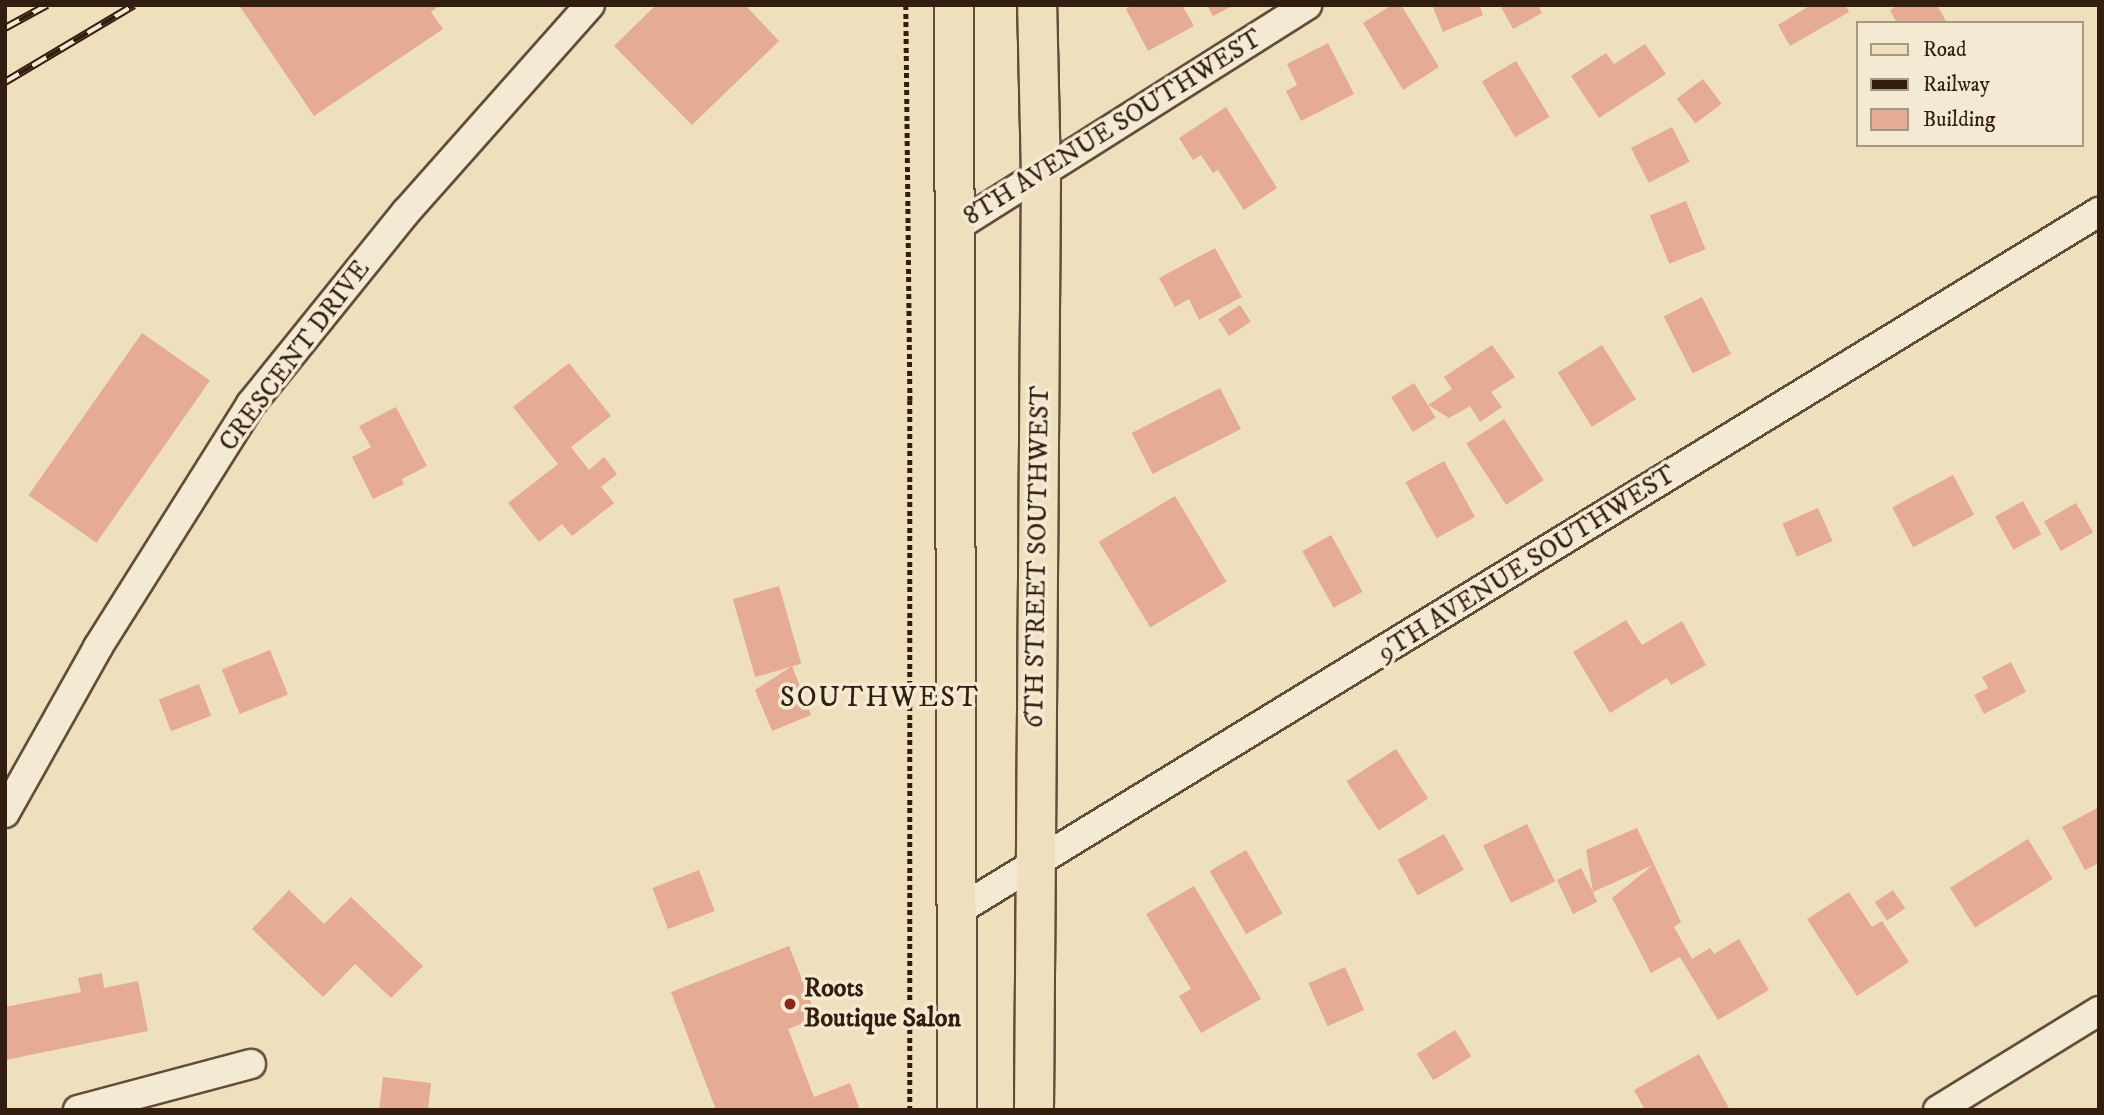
<!DOCTYPE html>
<html>
<head>
<meta charset="utf-8">
<style>
  body { margin:0 }
  #map { position:relative; width:2104px; height:1115px; overflow:hidden; background:#eedfbd; font-family:"IM FELL DW Pica",serif }
  div>[style] { position:absolute }
  .building>* { inset:0; background:#e6ab94; transform-origin:0 0 }
  .path>* { height:4.5px; margin-top:-2.25px; transform-origin:0; background:repeating-linear-gradient(90deg,#321e0e 0 5px,transparent 0 8.5px) }
  .roads { filter:drop-shadow(2px 0 #614e3a) drop-shadow(-2px 0 #614e3a) drop-shadow(0 2px #614e3a) drop-shadow(0 -2px #614e3a) }
  .minor>* { height:28px; margin:-14px; padding:0 14px; transform-origin:14px; border-radius:14px; background:#f4ead4 }
  .primary>* { height:38px; margin:-19px; padding:0 19px; transform-origin:19px; border-radius:19px; background:#eedfbd }
  .rail>* { height:8px; margin-top:-4px; transform-origin:0; background:repeating-linear-gradient(90deg,#f4ead4 0 16px,#321e0e 0 32px); box-sizing:border-box; border-block:2px solid #321e0e }
  .dots>* { width:19px; height:19px; translate:-50% -50%; box-sizing:border-box; border:4px solid #f4ead4; border-radius:50% }
  span { translate:-50% -50%; white-space:nowrap; text-align:center; line-height:1.15; -webkit-text-stroke:7px #f4ead4; paint-order:stroke }
  .street-label { font-size:26px; color:#321e0e }
  .poi-label { font-size:26px; color:#321e0e; font-weight:700 }
  .left { translate:0 -50%; text-align:left }
  .neighbourhood-label { font-size:28px; color:#321e0e; letter-spacing:2px }
  .frame { position:absolute; inset:0; border:7px solid #321e0e; pointer-events:none }
  .legend { position:absolute; left:1856px; top:21px; width:228px; height:126px; box-sizing:border-box; background:#f4ead4; border:2px solid #a69885; margin:0; padding:9px 12px; list-style:none; font-size:21px; color:#321e0e }
  .legend li { display:flex; align-items:center; gap:14px; height:35px }
  .legend b { width:35px; border:2px solid #a69885 }
</style>
</head>
<body>
<div id="map">
  <div class="building">
    <i style="clip-path:polygon(239px 5px,440px 5px,431px 12px,443px 29px,314px 116px)"></i>
    <i style="clip-path:polygon(656px 5px,745px 5px,779px 41px,692px 125px,614px 46px)"></i>
    <i style="clip-path:polygon(1133px 5px,1182px 5px,1194px 26px,1148px 51px,1126px 9px)"></i>
    <i style="clip-path:polygon(1207px 5px,1234px 5px,1213px 16px)"></i>
    <i style="clip-path:polygon(1392px 5px,1401px 5px,1439px 67px,1403px 90px,1363px 23px)"></i>
    <i style="clip-path:polygon(1432px 5px,1479px 5px,1483px 15px,1443px 32px)"></i>
    <i style="clip-path:polygon(1500px 5px,1538px 5px,1542px 13px,1513px 29px)"></i>
    <i style="clip-path:polygon(1811px 5px,1845px 5px,1849px 12px,1790px 46px,1778px 25px)"></i>
    <i style="clip-path:polygon(1899px 5px,1937px 5px,1947px 23px,1897px 23px,1890px 10px)"></i>
    <i style="clip-path:polygon(1328px 43px,1354px 94px,1301px 121px,1286px 91px,1297px 85px,1287px 64px)"></i>
    <i style="clip-path:polygon(1645px 44px,1666px 74px,1599px 118px,1571px 76px,1606px 53px,1614px 64px)"></i>
    <i style="left:1516px;top:61px;width:65px;height:40px;rotate:59deg"></i>
    <i style="left:1703px;top:79px;width:31px;height:33px;rotate:53deg"></i>
    <i style="clip-path:polygon(1226px 107px,1277px 188px,1244px 210px,1218px 170px,1213px 173px,1201px 155px,1193px 160px,1179px 138px)"></i>
    <i style="left:1672px;top:127px;width:39px;height:46px;rotate:63deg"></i>
    <i style="left:1686px;top:201px;width:52px;height:39px;rotate:68deg"></i>
    <i style="clip-path:polygon(1215px 248px,1242px 297px,1199px 320px,1189px 299px,1175px 307px,1159px 278px)"></i>
    <i style="left:1702px;top:297px;width:64px;height:43px;rotate:63deg"></i>
    <i style="left:1240px;top:305px;width:20px;height:26px;rotate:57deg"></i>
    <i style="left:142px;top:333px;width:83px;height:198px;rotate:35deg"></i>
    <i style="clip-path:polygon(1492px 345px,1515px 377px,1491px 392px,1502px 407px,1480px 422px,1470px 406px,1449px 418px,1428px 405px,1452px 389px,1444px 377px)"></i>
    <i style="left:1602px;top:345px;width:64px;height:52px;rotate:58deg"></i>
    <i style="clip-path:polygon(569px 363px,611px 416px,571px 447px,589px 470px,604px 457px,617px 474px,601px 487px,614px 503px,572px 536px,562px 524px,539px 542px,508px 503px,558px 464px,513px 407px)"></i>
    <i style="left:1414px;top:383px;width:41px;height:27px;rotate:58deg"></i>
    <i style="left:1220px;top:388px;width:46px;height:99px;rotate:63deg"></i>
    <i style="clip-path:polygon(396px 407px,427px 466px,402px 479px,404px 484px,373px 499px,352px 457px,371px 447px,359px 426px)"></i>
    <i style="left:1504px;top:419px;width:73px;height:45px;rotate:57deg"></i>
    <i style="left:1444px;top:461px;width:64px;height:44px;rotate:61deg"></i>
    <i style="left:1953px;top:475px;width:45px;height:69px;rotate:62deg"></i>
    <i style="left:1175px;top:496px;width:100px;height:89px;rotate:59deg"></i>
    <i style="left:2023px;top:501px;width:38px;height:32px;rotate:61deg"></i>
    <i style="left:2076px;top:503px;width:34px;height:37px;rotate:60deg"></i>
    <i style="left:1818px;top:508px;width:36px;height:39px;rotate:66deg"></i>
    <i style="left:1331px;top:535px;width:65px;height:33px;rotate:61deg"></i>
    <i style="left:779px;top:586px;width:81px;height:48px;rotate:74deg"></i>
    <i style="clip-path:polygon(1626px 620px,1642px 645px,1682px 621px,1706px 665px,1671px 685px,1667px 678px,1610px 713px,1573px 652px)"></i>
    <i style="left:270px;top:650px;width:48px;height:52px;rotate:68deg"></i>
    <i style="clip-path:polygon(2011px 662px,2026px 692px,1984px 714px,1974px 695px,1988px 688px,1982px 677px)"></i>
    <i style="clip-path:polygon(792px 666px,811px 715px,772px 731px,755px 690px)"></i>
    <i style="left:199px;top:684px;width:34px;height:43px;rotate:69deg"></i>
    <i style="left:1396px;top:749px;width:59px;height:59px;rotate:57deg"></i>
    <i style="clip-path:polygon(2099px 807px,2099px 863px,2085px 870px,2062px 827px)"></i>
    <i style="left:1527px;top:824px;width:64px;height:49px;rotate:64deg"></i>
    <i style="clip-path:polygon(1637px 828px,1681px 922px,1674px 927px,1692px 959px,1710px 948px,1714px 954px,1739px 939px,1769px 990px,1718px 1020px,1680px 957px,1651px 973px,1612px 898px,1653px 865px,1593px 892px,1597px 902px,1573px 914px,1557px 880px,1581px 868px,1593px 892px,1586px 850px)"></i>
    <i style="left:1444px;top:834px;width:41px;height:53px;rotate:61deg"></i>
    <i style="left:2028px;top:839px;width:47px;height:92px;rotate:58deg"></i>
    <i style="left:1246px;top:850px;width:73px;height:42px;rotate:60deg"></i>
    <i style="left:699px;top:870px;width:44px;height:50px;rotate:69deg"></i>
    <i style="clip-path:polygon(1194px 886px,1261px 999px,1201px 1033px,1179px 996px,1191px 989px,1146px 914px)"></i>
    <i style="clip-path:polygon(289px 890px,324px 924px,351px 897px,423px 966px,391px 998px,355px 964px,323px 997px,252px 929px)"></i>
    <i style="left:1893px;top:890px;width:22px;height:22px;rotate:56deg"></i>
    <i style="clip-path:polygon(1849px 892px,1872px 927px,1882px 921px,1909px 962px,1857px 996px,1807px 919px)"></i>
    <i style="clip-path:polygon(789px 946px,817px 1018px,788px 1029px,814px 1097px,850px 1083px,860px 1110px,716px 1110px,671px 992px)"></i>
    <i style="left:1345px;top:967px;width:47px;height:40px;rotate:66deg"></i>
    <i style="clip-path:polygon(102px 973px,104px 988px,138px 981px,148px 1031px,5px 1060px,5px 1007px,81px 992px,78px 978px)"></i>
    <i style="left:1455px;top:1030px;width:31px;height:45px;rotate:58deg"></i>
    <i style="clip-path:polygon(1699px 1054px,1730px 1110px,1645px 1110px,1634px 1090px)"></i>
    <i style="clip-path:polygon(383px 1077px,431px 1083px,428px 1110px,379px 1110px)"></i>
  </div>
  <div class="path">
    <i style="left:906px;top:5px;width:395px;rotate:89.4deg"></i>
    <i style="left:910px;top:400px;width:710px;rotate:90deg"></i>
  </div>
  <div class="roads">
    <div class="minor">
      <i style="left:953px;top:229px;width:419px;rotate:-32.3deg"></i>
      <i style="left:5px;top:813px;width:190px;rotate:-60.7deg"></i>
      <i style="left:98px;top:647px;width:287px;rotate:-57.8deg"></i>
      <i style="left:251px;top:404px;width:247px;rotate:-51.1deg"></i>
      <i style="left:406px;top:212px;width:277px;rotate:-48.4deg"></i>
      <i style="left:954px;top:913px;width:1343px;rotate:-31.48deg"></i>
      <i style="left:78px;top:1110px;width:179px;rotate:-14.9deg"></i>
      <i style="left:1938px;top:1110px;width:189px;rotate:-31.6deg"></i>
    </div>
    <div class="primary">
      <i style="left:954px;top:5px;width:1105px;rotate:89.84deg"></i>
      <i style="left:1034px;top:1110px;width:934px;rotate:-89.57deg"></i>
      <i style="left:1041px;top:176px;width:171px;rotate:-91.3deg"></i>
    </div>
  </div>
  <div class="rail">
    <i style="left:5px;top:28px;width:48px;rotate:-28.7deg"></i>
    <i style="left:5px;top:82px;width:150px;rotate:-30.8deg"></i>
  </div>
  <div class="dots">
    <i style="left:790px;top:1004px;background:#8f2418"></i>
  </div>
  <div class="street-label">
    <span style="left:1113px;top:128px;rotate:-32deg">8TH AVENUE SOUTHWEST</span>
    <span style="left:295px;top:356px;rotate:-53deg">CRESCENT DRIVE</span>
    <span style="left:1038px;top:557px;rotate:-89deg">6TH STREET SOUTHWEST</span>
    <span style="left:1527px;top:564px;rotate:-32deg">9TH AVENUE SOUTHWEST</span>
  </div>
  <div class="poi-label">
    <span class="left" style="left:804px;top:1004px">Roots<br>Boutique Salon</span>
  </div>
  <div class="neighbourhood-label">
    <span style="left:880px;top:698px">SOUTHWEST</span>
  </div>
  <div class="frame"></div>
  <ul class="legend">
  <li><b style="height:9px;background:#eedfbd"></b>Road</li>
  <li><b style="height:9px;background:#321e0e"></b>Railway</li>
  <li><b style="height:19px;background:#e6ab94"></b>Building</li>
  </ul>
</div>
</body>
</html>
